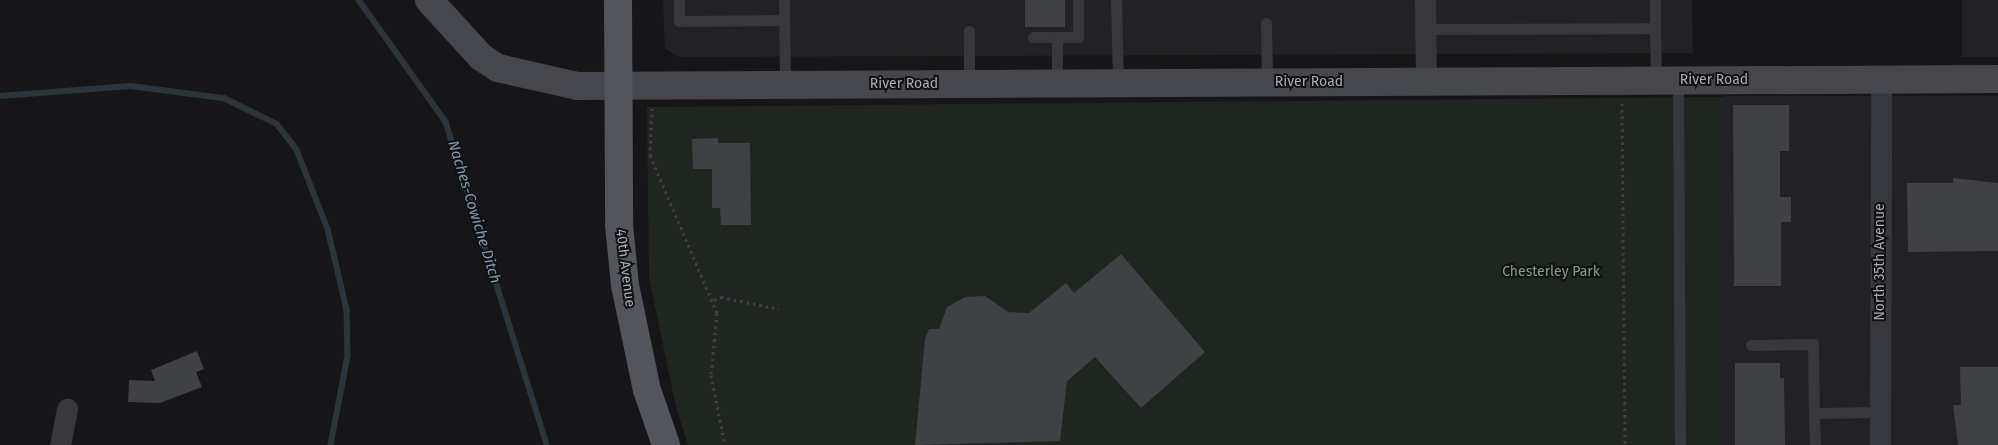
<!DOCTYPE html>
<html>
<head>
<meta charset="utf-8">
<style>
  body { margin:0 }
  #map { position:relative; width:1998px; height:445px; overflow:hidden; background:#161618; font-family:"Fira Sans",sans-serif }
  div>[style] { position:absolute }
  .built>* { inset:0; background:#222225; transform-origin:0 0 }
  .green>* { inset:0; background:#1e261f }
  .stream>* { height:5.5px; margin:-2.75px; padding:0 2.75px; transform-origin:2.75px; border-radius:2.75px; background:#2c353c }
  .building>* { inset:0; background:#404145; transform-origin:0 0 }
  .path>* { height:3px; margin-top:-1.5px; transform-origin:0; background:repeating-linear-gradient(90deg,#3d3f44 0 2.5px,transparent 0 6.5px) }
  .lane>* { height:11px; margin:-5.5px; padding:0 5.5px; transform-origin:5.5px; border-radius:5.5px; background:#37383d }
  .street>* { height:21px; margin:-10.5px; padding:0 10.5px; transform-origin:10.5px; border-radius:10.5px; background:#37383d }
  .secondary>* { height:28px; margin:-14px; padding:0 14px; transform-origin:14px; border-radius:14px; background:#45474d }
  .primary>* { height:28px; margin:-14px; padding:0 14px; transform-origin:14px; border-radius:14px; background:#53555c }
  span { translate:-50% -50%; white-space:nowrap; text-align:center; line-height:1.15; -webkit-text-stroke:4px #111113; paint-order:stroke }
  .street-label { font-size:14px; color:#a8adb8 }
  .park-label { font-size:14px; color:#7fa381 }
  .water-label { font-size:15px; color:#7f9bb3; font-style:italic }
</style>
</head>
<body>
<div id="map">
  <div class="built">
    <i style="clip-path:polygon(663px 0,1692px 0,1693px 53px,679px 57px,665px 49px)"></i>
    <i style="left:1962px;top:0;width:36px;height:57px"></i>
    <i style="left:1998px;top:96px;width:349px;height:273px;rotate:90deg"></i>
  </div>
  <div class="green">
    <i style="clip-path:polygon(1725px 97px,1725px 445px,688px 445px,676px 407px,649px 278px,647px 107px)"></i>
  </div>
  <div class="stream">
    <i style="left:359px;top:0;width:150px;rotate:54.5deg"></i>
    <i style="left:446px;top:122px;width:338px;rotate:72.6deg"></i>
    <i style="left:0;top:96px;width:131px;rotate:-4.4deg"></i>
    <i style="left:131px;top:86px;width:94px;rotate:7.4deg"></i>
    <i style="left:224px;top:98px;width:59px;rotate:26.1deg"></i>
    <i style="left:277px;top:124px;width:33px;rotate:52deg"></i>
    <i style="left:297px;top:150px;width:85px;rotate:68.6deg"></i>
    <i style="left:328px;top:229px;width:83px;rotate:76.8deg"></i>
    <i style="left:347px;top:310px;width:46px;rotate:88.8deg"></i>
    <i style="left:348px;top:356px;width:91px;rotate:100.8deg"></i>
  </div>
  <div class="building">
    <i style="left:1025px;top:0;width:40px;height:27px"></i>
    <i style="clip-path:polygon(1733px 105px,1789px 105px,1789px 151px,1780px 151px,1780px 197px,1791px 197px,1791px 222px,1781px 222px,1781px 286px,1734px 286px)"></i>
    <i style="clip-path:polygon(718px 138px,718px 143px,750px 143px,751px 225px,721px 225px,720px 208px,712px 208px,712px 169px,693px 169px,692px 139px)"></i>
    <i style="clip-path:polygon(1953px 178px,1998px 183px,1998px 251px,1908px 252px,1907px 183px,1953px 183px)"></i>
    <i style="clip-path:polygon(1121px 254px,1205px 352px,1141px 408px,1095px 357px,1067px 381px,1060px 441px,915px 445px,925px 339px,929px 329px,939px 329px,947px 307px,965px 297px,985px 296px,1008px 312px,1029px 313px,1066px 283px,1074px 293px)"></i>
    <i style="clip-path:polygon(197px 351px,204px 369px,196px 372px,202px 387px,160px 403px,128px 402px,129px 380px,155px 381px,151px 370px)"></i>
    <i style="clip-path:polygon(1735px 363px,1780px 363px,1780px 378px,1784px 378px,1785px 445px,1735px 445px)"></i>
    <i style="clip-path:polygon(1960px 367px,1998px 367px,1998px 445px,1958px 445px,1953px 405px,1961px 405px)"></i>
  </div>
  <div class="path">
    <i style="left:1622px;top:103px;width:342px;rotate:89.5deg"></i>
    <i style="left:652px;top:108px;width:47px;rotate:92.4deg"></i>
    <i style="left:650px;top:155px;width:172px;rotate:67deg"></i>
    <i style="left:717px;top:313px;width:62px;rotate:95.5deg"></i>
    <i style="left:711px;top:375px;width:71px;rotate:78.7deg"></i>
    <i style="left:714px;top:300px;width:8px;rotate:-23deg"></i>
    <i style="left:721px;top:297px;width:59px;rotate:11.7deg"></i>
  </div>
  <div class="lane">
    <i style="left:679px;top:0;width:21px;rotate:90deg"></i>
    <i style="left:679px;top:21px;width:105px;rotate:-0.5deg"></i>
    <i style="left:784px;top:0;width:85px;rotate:89.3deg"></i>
    <i style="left:1116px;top:0;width:83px;rotate:88.6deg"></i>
    <i style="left:1655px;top:0;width:28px;rotate:90deg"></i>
    <i style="left:1266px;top:23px;width:60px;rotate:89deg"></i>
    <i style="left:1425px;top:29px;width:230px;rotate:-0.2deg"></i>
    <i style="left:1655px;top:28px;width:53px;rotate:88.9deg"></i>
    <i style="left:969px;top:31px;width:53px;rotate:90deg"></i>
    <i style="left:1033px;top:37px;width:24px"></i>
    <i style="left:1678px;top:80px;width:365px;rotate:89.7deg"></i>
    <i style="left:1057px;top:84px;width:47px;rotate:-90deg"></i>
    <i style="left:1057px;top:37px;width:21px"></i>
    <i style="left:1078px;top:37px;width:37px;rotate:-90deg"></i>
    <i style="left:1751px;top:345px;width:62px;rotate:-0.9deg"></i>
    <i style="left:1813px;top:344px;width:69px;rotate:89.2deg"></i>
    <i style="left:1815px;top:445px;width:32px;rotate:-92deg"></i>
    <i style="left:1814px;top:413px;width:66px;rotate:-0.9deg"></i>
  </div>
  <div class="street">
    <i style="left:1425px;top:0;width:82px;rotate:89.3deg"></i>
    <i style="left:60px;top:445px;width:37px;rotate:-79deg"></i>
    <i style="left:1880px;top:445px;width:365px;rotate:-89.8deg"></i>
  </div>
  <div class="secondary">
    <i style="left:429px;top:0;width:77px;rotate:47.6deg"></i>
    <i style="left:481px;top:57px;width:20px;rotate:33deg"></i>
    <i style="left:498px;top:68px;width:81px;rotate:12.8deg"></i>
    <i style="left:577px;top:86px;width:1421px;rotate:-0.28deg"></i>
  </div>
  <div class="primary">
    <i style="left:618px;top:0;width:225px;rotate:89.7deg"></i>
    <i style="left:619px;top:225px;width:60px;rotate:84.3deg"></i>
    <i style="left:625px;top:285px;width:107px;rotate:78.2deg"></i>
    <i style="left:647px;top:390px;width:58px;rotate:70.9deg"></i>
  </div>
  <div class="street-label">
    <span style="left:1714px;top:80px">River Road</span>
    <span style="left:1309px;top:82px">River Road</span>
    <span style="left:904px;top:84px">River Road</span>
    <span style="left:1880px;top:262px;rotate:-90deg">North 35th Avenue</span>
    <span style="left:625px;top:268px;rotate:83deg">40th Avenue</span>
  </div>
  <div class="park-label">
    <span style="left:1551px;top:272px">Chesterley Park</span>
  </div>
  <div class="water-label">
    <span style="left:474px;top:212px;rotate:73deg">Naches-Cowiche Ditch</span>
  </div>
</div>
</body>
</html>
